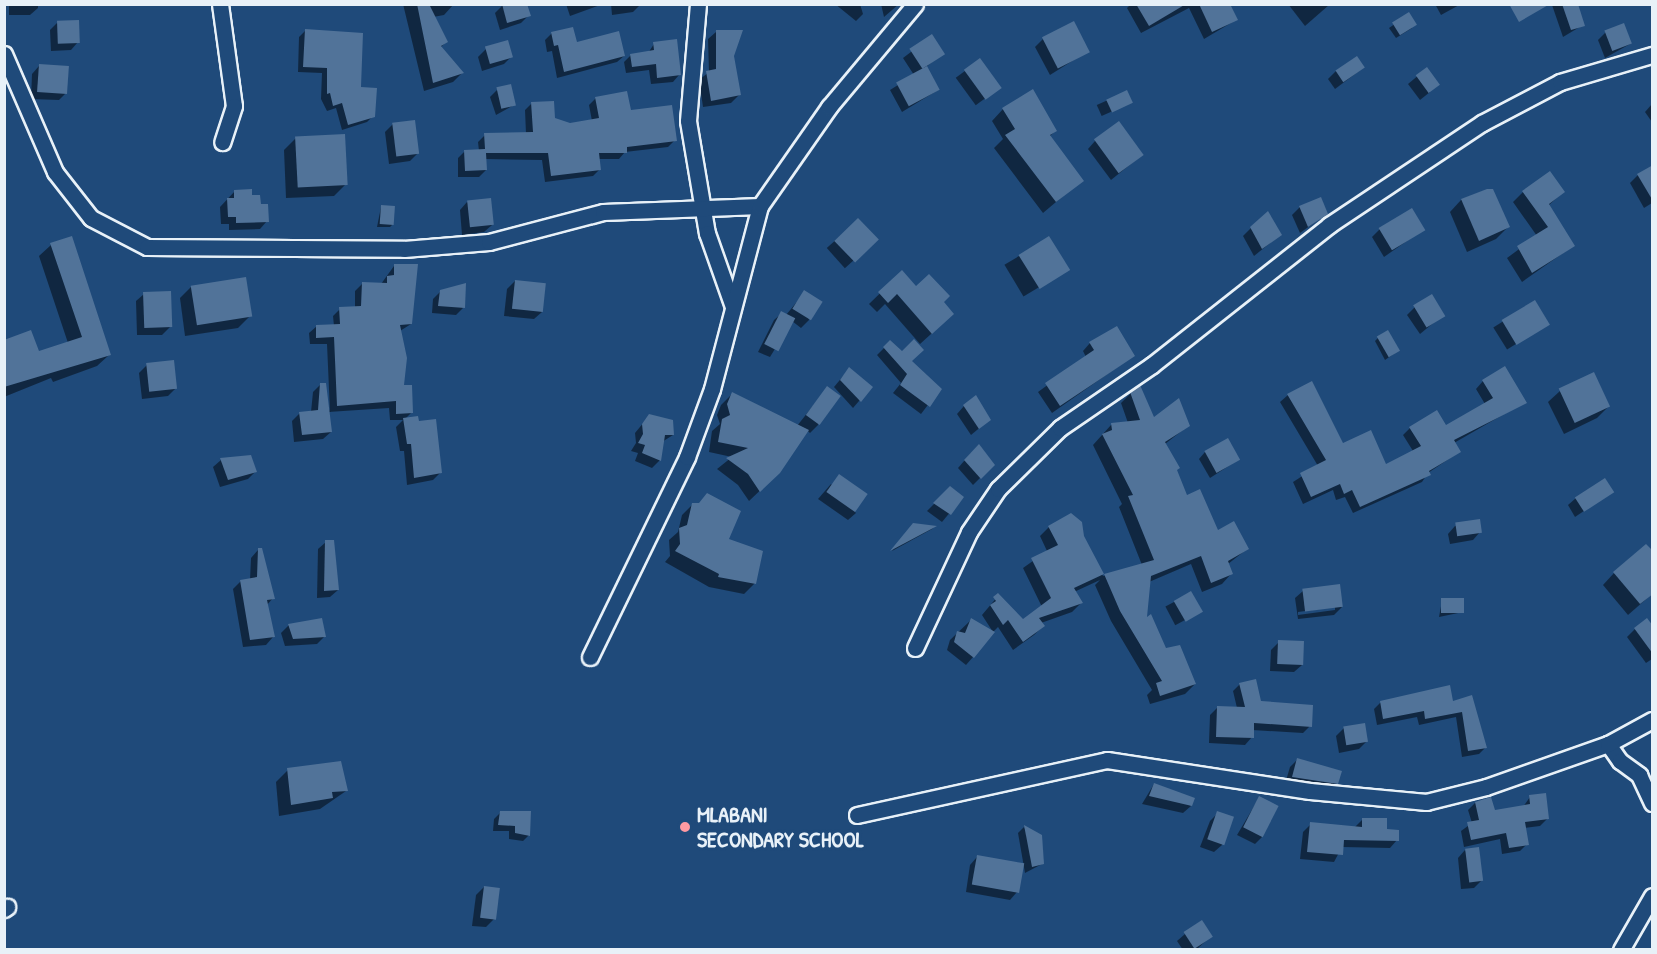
<!DOCTYPE html>
<html>
<head>
<meta charset="utf-8">
<style>
  body { margin:0 }
  #map { position:relative; width:1657px; height:954px; overflow:hidden; background:#1f4a7a; font-family:"Patrick Hand",sans-serif }
  div>[style] { position:absolute }
  .shadow>* { inset:0; background:#0007; transform-origin:0 0 }
  .building>* { inset:0; background:#517399; transform-origin:0 0 }
  .roads { filter:drop-shadow(2px 0 #e8f1f8) drop-shadow(-2px 0 #e8f1f8) drop-shadow(0 2px #e8f1f8) drop-shadow(0 -2px #e8f1f8) }
  .minor>* { height:15px; margin:-7.5px; padding:0 7.5px; transform-origin:7.5px; border-radius:7.5px; background:#1f4a7a }
  .dots>* { width:16px; height:16px; translate:-50% -50%; box-sizing:border-box; border:3px solid #1f4a7a; border-radius:50% }
  span { translate:-50% -50%; white-space:nowrap; text-align:center; line-height:1.15; -webkit-text-stroke:6px #1f4a7a; paint-order:stroke }
  .poi-label { font-size:22px; color:#e8f1f8; font-weight:700 }
  .left { translate:0 -50%; text-align:left }
  .frame { position:absolute; inset:0; border:6px solid #e8f1f8; pointer-events:none }
</style>
</head>
<body>
<div id="map">
  <div class="shadow">
    <i style="clip-path:polygon(9px 4px,38px 4px,38px 8px,30px 15px,9px 15px)"></i>
    <i style="clip-path:polygon(403px 4px,454px 4px,444px 15px,433px 17px,446px 42px,441px 47px,462px 73px,453px 82px,424px 91px)"></i>
    <i style="clip-path:polygon(566px 4px,603px 4px,570px 16px)"></i>
    <i style="clip-path:polygon(611px 4px,641px 4px,633px 12px,612px 15px)"></i>
    <i style="clip-path:polygon(835px 4px,860px 4px,863px 14px,856px 21px)"></i>
    <i style="clip-path:polygon(881px 4px,899px 4px,884px 17px)"></i>
    <i style="clip-path:polygon(1131px 4px,1229px 4px,1236px 20px,1204px 39px,1189px 8px,1141px 33px,1127px 8px)"></i>
    <i style="clip-path:polygon(1288px 4px,1328px 4px,1329px 5px,1305px 26px)"></i>
    <i style="clip-path:polygon(1435px 4px,1461px 4px,1441px 15px)"></i>
    <i style="clip-path:polygon(1576px 4px,1583px 25px,1563px 37px,1552px 5px)"></i>
    <i style="clip-path:polygon(503px 5px,529px 15px,521px 23px,500px 30px,495px 13px)"></i>
    <i style="clip-path:polygon(1409px 14px,1412px 28px,1396px 38px,1389px 28px)"></i>
    <i style="clip-path:polygon(58px 22px,78px 42px,71px 50px,51px 51px,50px 30px)"></i>
    <i style="clip-path:polygon(305px 31px,360px 89px,373px 116px,367px 122px,342px 130px,336px 108px,327px 111px,321px 99px,322px 73px,298px 72px,299px 37px)"></i>
    <i style="clip-path:polygon(716px 32px,739px 95px,731px 103px,703px 107px,699px 80px,709px 72px,708px 39px)"></i>
    <i style="clip-path:polygon(1606px 32px,1630px 44px,1605px 58px,1598px 40px)"></i>
    <i style="clip-path:polygon(552px 33px,575px 44px,624px 56px,617px 62px,557px 78px,552px 51px,547px 52px,545px 40px)"></i>
    <i style="clip-path:polygon(932px 36px,943px 53px,926px 67px,938px 90px,902px 112px,890px 90px,914px 75px,903px 58px)"></i>
    <i style="clip-path:polygon(1043px 39px,1088px 51px,1050px 75px,1035px 47px)"></i>
    <i style="clip-path:polygon(654px 44px,679px 75px,673px 82px,651px 84px,649px 70px,626px 73px,624px 62px,631px 55px,648px 53px)"></i>
    <i style="clip-path:polygon(486px 49px,512px 56px,504px 64px,482px 71px,478px 57px)"></i>
    <i style="left:980px;top:60px;width:34px;height:30px;rotate:54deg"></i>
    <i style="clip-path:polygon(39px 66px,67px 92px,59px 100px,31px 99px,32px 74px)"></i>
    <i style="clip-path:polygon(1363px 68px,1335px 89px,1328px 79px,1336px 71px)"></i>
    <i style="clip-path:polygon(1426px 69px,1430px 92px,1420px 100px,1408px 84px)"></i>
    <i style="clip-path:polygon(498px 89px,514px 105px,496px 115px,490px 97px)"></i>
    <i style="left:1126px;top:92px;width:12px;height:32px;rotate:66deg"></i>
    <i style="clip-path:polygon(596px 98px,630px 112px,675px 140px,668px 147px,625px 152px,619px 159px,598px 159px,600px 169px,593px 176px,545px 182px,542px 160px,485px 159px,486px 170px,479px 177px,458px 177px,458px 158px,465px 151px,479px 151px,478px 142px,485px 135px,526px 134px,525px 110px,532px 103px,553px 119px,570px 124px,592px 121px,589px 105px)"></i>
    <i style="clip-path:polygon(1652px 104px,1652px 122px,1645px 112px)"></i>
    <i style="clip-path:polygon(1003px 109px,1056px 130px,1049px 137px,1082px 180px,1043px 213px,994px 148px,1003px 139px,992px 121px)"></i>
    <i style="clip-path:polygon(393px 124px,418px 153px,410px 161px,389px 164px,385px 132px)"></i>
    <i style="clip-path:polygon(296px 138px,346px 184px,334px 196px,286px 198px,284px 150px)"></i>
    <i style="clip-path:polygon(1095px 141px,1142px 155px,1111px 180px,1088px 149px)"></i>
    <i style="clip-path:polygon(1638px 175px,1652px 176px,1652px 203px,1644px 208px,1630px 183px)"></i>
    <i style="clip-path:polygon(235px 191px,250px 197px,259px 205px,267px 221px,260px 229px,229px 230px,229px 224px,221px 224px,220px 207px)"></i>
    <i style="clip-path:polygon(1492px 191px,1508px 227px,1496px 239px,1467px 252px,1450px 212px,1461px 200px)"></i>
    <i style="clip-path:polygon(1523px 192px,1563px 192px,1548px 206px,1573px 246px,1522px 282px,1507px 258px,1537px 236px,1513px 202px)"></i>
    <i style="clip-path:polygon(467px 202px,492px 225px,484px 232px,462px 235px,460px 210px)"></i>
    <i style="clip-path:polygon(381px 207px,393px 224px,390px 227px,377px 227px)"></i>
    <i style="clip-path:polygon(1300px 207px,1326px 214px,1300px 233px,1292px 215px)"></i>
    <i style="left:858px;top:220px;width:27px;height:42px;rotate:48deg"></i>
    <i style="clip-path:polygon(1251px 228px,1280px 235px,1254px 256px,1243px 236px)"></i>
    <i style="clip-path:polygon(1380px 229px,1424px 229px,1384px 257px,1372px 237px)"></i>
    <i style="left:1049px;top:238px;width:37px;height:52px;rotate:59deg"></i>
    <i style="clip-path:polygon(51px 245px,109px 355px,97px 366px,53px 382px,51px 378px,4px 397px,4px 341px,38px 353px,68px 343px,39px 256px)"></i>
    <i style="clip-path:polygon(394px 266px,411px 324px,400px 331px,402px 387px,411px 413px,405px 419px,441px 472px,433px 480px,407px 485px,404px 451px,400px 451px,396px 427px,403px 420px,390px 420px,389px 408px,328px 412px,331px 432px,323px 439px,294px 442px,292px 421px,300px 413px,311px 412px,313px 392px,321px 384px,330px 412px,327px 344px,310px 344px,309px 333px,317px 326px,334px 326px,333px 316px,340px 309px,355px 308px,355px 291px,362px 284px,381px 284px)"></i>
    <i style="clip-path:polygon(902px 272px,916px 288px,942px 303px,941px 325px,920px 344px,885px 304px,877px 312px,869px 304px)"></i>
    <i style="clip-path:polygon(515px 281px,542px 312px,534px 319px,504px 316px,507px 289px)"></i>
    <i style="clip-path:polygon(192px 286px,250px 316px,238px 328px,185px 336px,180px 298px)"></i>
    <i style="clip-path:polygon(441px 291px,463px 308px,456px 315px,432px 313px,433px 299px)"></i>
    <i style="clip-path:polygon(805px 292px,809px 320px,801px 328px,792px 321px,770px 357px,758px 352px,774px 320px,782px 313px,786px 315px)"></i>
    <i style="clip-path:polygon(144px 294px,170px 327px,162px 335px,137px 335px,136px 301px)"></i>
    <i style="left:1534px;top:302px;width:26px;height:48px;rotate:58deg"></i>
    <i style="clip-path:polygon(1415px 307px,1443px 315px,1420px 334px,1407px 315px)"></i>
    <i style="clip-path:polygon(1378px 338px,1398px 351px,1385px 360px,1375px 341px)"></i>
    <i style="clip-path:polygon(890px 342px,940px 389px,921px 414px,893px 393px,901px 383px,877px 355px)"></i>
    <i style="clip-path:polygon(1090px 343px,1133px 356px,1052px 413px,1038px 392px,1086px 357px,1083px 351px)"></i>
    <i style="clip-path:polygon(147px 365px,176px 388px,168px 396px,142px 399px,139px 373px)"></i>
    <i style="clip-path:polygon(849px 369px,871px 387px,853px 408px,834px 387px)"></i>
    <i style="clip-path:polygon(1483px 381px,1525px 402px,1454px 443px,1459px 452px,1428px 473px,1422px 482px,1353px 513px,1345px 497px,1336px 500px,1333px 490px,1303px 504px,1293px 482px,1318px 466px,1280px 402px,1288px 395px,1343px 445px,1385px 466px,1413px 451px,1403px 435px,1410px 428px,1446px 427px,1485px 404px,1476px 389px)"></i>
    <i style="clip-path:polygon(827px 388px,818px 425px,810px 433px,807px 430px,767px 484px,749px 501px,738px 485px,717px 469px,732px 457px,709px 452px,712px 431px,720px 424px,717px 415px,721px 405px,732px 394px,797px 426px)"></i>
    <i style="clip-path:polygon(1560px 391px,1609px 406px,1597px 418px,1564px 434px,1548px 402px)"></i>
    <i style="clip-path:polygon(1131px 393px,1153px 420px,1188px 426px,1165px 444px,1186px 497px,1217px 532px,1247px 549px,1228px 564px,1231px 574px,1222px 584px,1202px 592px,1191px 564px,1149px 582px,1146px 619px,1165px 650px,1195px 684px,1185px 694px,1150px 704px,1147px 695px,1152px 690px,1111px 621px,1095px 585px,1100px 580px,1074px 592px,1081px 603px,1072px 612px,1041px 623px,1043px 626px,1034px 635px,1013px 650px,998px 627px,993px 632px,982px 615px,998px 596px,1023px 621px,1042px 607px,1023px 568px,1047px 551px,1040px 536px,1049px 527px,1083px 536px,1103px 576px,1142px 565px,1119px 507px,1122px 504px,1093px 445px,1111px 425px,1128px 423px,1121px 403px)"></i>
    <i style="clip-path:polygon(964px 406px,989px 420px,971px 435px,957px 414px)"></i>
    <i style="clip-path:polygon(649px 416px,673px 435px,662px 442px,660px 460px,652px 468px,635px 461px,638px 453px,631px 451px,636px 443px,635px 433px)"></i>
    <i style="clip-path:polygon(1205px 452px,1238px 460px,1210px 478px,1199px 459px)"></i>
    <i style="clip-path:polygon(971px 453px,993px 465px,973px 485px,958px 468px)"></i>
    <i style="clip-path:polygon(221px 460px,256px 471px,248px 479px,220px 487px,213px 467px)"></i>
    <i style="clip-path:polygon(831px 484px,856px 513px,848px 520px,818px 499px)"></i>
    <i style="clip-path:polygon(950px 488px,962px 498px,942px 522px,927px 511px)"></i>
    <i style="clip-path:polygon(1612px 492px,1575px 517px,1568px 505px,1576px 498px)"></i>
    <i style="clip-path:polygon(693px 504px,726px 540px,755px 583px,744px 594px,709px 587px,665px 562px,670px 556px,669px 540px,678px 532px,682px 515px)"></i>
    <i style="clip-path:polygon(1455px 526px,1480px 532px,1473px 540px,1450px 544px,1448px 534px)"></i>
    <i style="clip-path:polygon(934px 527px,932px 529px,892px 551px,910px 528px)"></i>
    <i style="clip-path:polygon(326px 542px,338px 590px,330px 597px,317px 598px,318px 549px)"></i>
    <i style="clip-path:polygon(258px 550px,273px 598px,267px 605px,273px 637px,266px 645px,243px 647px,233px 589px,241px 581px,250px 580px,251px 558px)"></i>
    <i style="clip-path:polygon(1614px 573px,1652px 594px,1628px 615px,1603px 585px)"></i>
    <i style="clip-path:polygon(evenodd,1303px 591px,1342px 607px,1334px 615px,1298px 619px,1295px 598px,1303px 591px,1335px 607px,1335px 610px,1298px 615px,1298px 612px,1335px 607px)"></i>
    <i style="left:1191px;top:593px;width:21px;height:29px;rotate:62deg"></i>
    <i style="clip-path:polygon(1442px 601px,1463px 612px,1439px 617px)"></i>
    <i style="clip-path:polygon(971px 620px,973px 657px,966px 665px,947px 650px,950px 640px)"></i>
    <i style="clip-path:polygon(289px 625px,325px 636px,317px 644px,285px 646px,281px 633px)"></i>
    <i style="clip-path:polygon(1652px 628px,1652px 659px,1646px 663px,1627px 637px,1635px 629px)"></i>
    <i style="clip-path:polygon(1279px 642px,1302px 665px,1294px 672px,1270px 671px,1271px 650px)"></i>
    <i style="clip-path:polygon(1240px 684px,1260px 702px,1310px 726px,1303px 733px,1252px 730px,1252px 737px,1245px 745px,1209px 743px,1210px 715px,1217px 708px,1237px 708px,1233px 691px)"></i>
    <i style="clip-path:polygon(1471px 697px,1485px 748px,1479px 754px,1462px 757px,1456px 717px,1419px 725px,1417px 717px,1377px 725px,1374px 709px,1380px 703px,1452px 703px)"></i>
    <i style="clip-path:polygon(1344px 728px,1366px 742px,1359px 749px,1339px 753px,1336px 736px)"></i>
    <i style="clip-path:polygon(1298px 759px,1337px 783px,1329px 791px,1285px 784px,1290px 767px)"></i>
    <i style="clip-path:polygon(288px 770px,346px 791px,320px 809px,279px 816px,276px 782px)"></i>
    <i style="clip-path:polygon(1154px 784px,1191px 806px,1183px 813px,1142px 804px)"></i>
    <i style="clip-path:polygon(1530px 797px,1548px 818px,1540px 826px,1524px 828px,1527px 844px,1520px 851px,1502px 854px,1500px 839px,1464px 847px,1461px 831px,1472px 823px,1468px 810px,1475px 803px,1494px 812px,1523px 807px)"></i>
    <i style="clip-path:polygon(1259px 798px,1263px 836px,1255px 844px,1237px 835px)"></i>
    <i style="clip-path:polygon(501px 812px,529px 835px,523px 841px,509px 839px,509px 831px,493px 831px,494px 819px)"></i>
    <i style="clip-path:polygon(1218px 813px,1222px 845px,1214px 852px,1200px 847px,1210px 821px)"></i>
    <i style="clip-path:polygon(1362px 820px,1397px 840px,1390px 848px,1342px 847px,1334px 862px,1300px 859px,1303px 832px,1311px 824px,1354px 828px)"></i>
    <i style="clip-path:polygon(1024px 827px,1042px 864px,1025px 873px,1018px 833px)"></i>
    <i style="clip-path:polygon(1465px 850px,1482px 880px,1474px 888px,1461px 889px,1458px 858px)"></i>
    <i style="clip-path:polygon(977px 857px,1017px 892px,1010px 900px,966px 892px,970px 865px)"></i>
    <i style="clip-path:polygon(484px 887px,494px 919px,486px 927px,472px 926px,476px 895px)"></i>
    <i style="clip-path:polygon(1185px 934px,1211px 936px,1196px 950px,1183px 950px,1177px 941px)"></i>
  </div>
  <div class="building">
    <i style="clip-path:polygon(417px 4px,429px 4px,448px 42px,441px 46px,464px 73px,433px 83px)"></i>
    <i style="clip-path:polygon(502px 4px,527px 4px,531px 16px,507px 23px)"></i>
    <i style="clip-path:polygon(1136px 4px,1186px 4px,1149px 26px)"></i>
    <i style="clip-path:polygon(1199px 4px,1230px 4px,1238px 20px,1212px 32px)"></i>
    <i style="clip-path:polygon(1509px 4px,1550px 4px,1519px 22px)"></i>
    <i style="clip-path:polygon(1562px 4px,1578px 4px,1585px 26px,1571px 30px)"></i>
    <i style="left:1409px;top:12px;width:15px;height:20px;rotate:58deg"></i>
    <i style="left:79px;top:20px;width:23px;height:22px;rotate:88deg"></i>
    <i style="left:1074px;top:21px;width:35px;height:36px;rotate:63deg"></i>
    <i style="left:1624px;top:23px;width:22px;height:21px;rotate:69deg"></i>
    <i style="clip-path:polygon(573px 27px,577px 42px,619px 31px,625px 56px,564px 72px,558px 45px,554px 46px,551px 32px)"></i>
    <i style="clip-path:polygon(305px 29px,363px 33px,361px 87px,377px 88px,375px 117px,348px 125px,342px 103px,333px 106px,330px 93px,327px 94px,327px 68px,303px 67px)"></i>
    <i style="clip-path:polygon(716px 30px,743px 30px,734px 56px,741px 95px,711px 101px,706px 71px,716px 69px)"></i>
    <i style="left:932px;top:34px;width:24px;height:27px;rotate:57deg"></i>
    <i style="clip-path:polygon(677px 39px,681px 75px,657px 78px,656px 64px,632px 67px,630px 54px,654px 50px,653px 42px)"></i>
    <i style="left:508px;top:40px;width:18px;height:24px;rotate:74deg"></i>
    <i style="left:1357px;top:56px;width:14px;height:26px;rotate:56deg"></i>
    <i style="left:980px;top:58px;width:37px;height:20px;rotate:54deg"></i>
    <i style="left:39px;top:64px;width:30px;height:28px;rotate:4deg"></i>
    <i style="left:927px;top:66px;width:27px;height:35px;rotate:62deg"></i>
    <i style="left:1427px;top:67px;width:22px;height:14px;rotate:54deg"></i>
    <i style="left:511px;top:84px;width:22px;height:15px;rotate:77deg"></i>
    <i style="clip-path:polygon(1033px 89px,1057px 131px,1050px 135px,1084px 181px,1056px 202px,1005px 135px,1015px 129px,1002px 108px)"></i>
    <i style="left:1127px;top:90px;width:14px;height:23px;rotate:65deg"></i>
    <i style="clip-path:polygon(627px 91px,631px 110px,672px 105px,677px 141px,627px 147px,627px 153px,599px 153px,601px 170px,551px 176px,548px 153px,486px 153px,487px 170px,465px 171px,464px 150px,485px 149px,484px 133px,533px 132px,531px 102px,554px 101px,555px 118px,570px 123px,599px 118px,595px 97px)"></i>
    <i style="left:415px;top:120px;width:34px;height:23px;rotate:83deg"></i>
    <i style="left:1119px;top:121px;width:42px;height:31px;rotate:54deg"></i>
    <i style="left:345px;top:134px;width:51px;height:50px;rotate:87deg"></i>
    <i style="clip-path:polygon(1653px 165px,1653px 201px,1637px 174px)"></i>
    <i style="clip-path:polygon(1550px 171px,1565px 192px,1549px 204px,1575px 246px,1532px 273px,1517px 246px,1548px 227px,1522px 191px)"></i>
    <i style="clip-path:polygon(252px 189px,252px 195px,260px 195px,261px 204px,268px 204px,269px 222px,236px 223px,236px 217px,228px 217px,227px 198px,234px 198px,234px 190px)"></i>
    <i style="clip-path:polygon(1487px 189px,1493px 189px,1510px 227px,1479px 241px,1461px 199px)"></i>
    <i style="clip-path:polygon(1321px 197px,1328px 214px,1308px 227px,1299px 206px)"></i>
    <i style="left:491px;top:198px;width:27px;height:24px;rotate:84deg"></i>
    <i style="left:381px;top:205px;width:14px;height:19px;rotate:4deg"></i>
    <i style="left:1412px;top:208px;width:26px;height:39px;rotate:59deg"></i>
    <i style="clip-path:polygon(1268px 211px,1282px 235px,1262px 249px,1250px 227px)"></i>
    <i style="left:858px;top:218px;width:30px;height:33px;rotate:46deg"></i>
    <i style="clip-path:polygon(72px 236px,111px 355px,4px 387px,4px 340px,31px 330px,39px 351px,82px 337px,50px 243px)"></i>
    <i style="left:1049px;top:236px;width:40px;height:36px;rotate:58deg"></i>
    <i style="clip-path:polygon(394px 264px,418px 264px,412px 324px,400px 325px,407px 358px,404px 385px,412px 385px,413px 413px,396px 414px,396px 401px,337px 406px,334px 337px,316px 338px,316px 325px,340px 324px,339px 307px,361px 306px,362px 282px,387px 283px,387px 276px,394px 275px)"></i>
    <i style="clip-path:polygon(902px 270px,916px 286px,929px 274px,950px 296px,944px 302px,954px 314px,932px 334px,897px 294px,888px 303px,878px 292px)"></i>
    <i style="left:246px;top:277px;width:40px;height:56px;rotate:81deg"></i>
    <i style="left:515px;top:280px;width:31px;height:29px;rotate:6deg"></i>
    <i style="clip-path:polygon(466px 283px,465px 308px,438px 306px,440px 290px)"></i>
    <i style="left:804px;top:290px;width:22px;height:22px;rotate:32deg"></i>
    <i style="left:171px;top:291px;width:36px;height:28px;rotate:88deg"></i>
    <i style="left:1432px;top:294px;width:26px;height:22px;rotate:59deg"></i>
    <i style="left:1535px;top:300px;width:29px;height:39px;rotate:59deg"></i>
    <i style="left:781px;top:311px;width:16px;height:37px;rotate:27deg"></i>
    <i style="clip-path:polygon(1117px 326px,1135px 356px,1060px 406px,1045px 383px,1094px 350px,1089px 342px)"></i>
    <i style="left:1388px;top:330px;width:24px;height:13px;rotate:60deg"></i>
    <i style="clip-path:polygon(914px 339px,924px 350px,912px 361px,942px 389px,930px 407px,900px 385px,907px 374px,883px 347px,890px 340px,902px 351px)"></i>
    <i style="left:174px;top:360px;width:29px;height:28px;rotate:84deg"></i>
    <i style="clip-path:polygon(1505px 366px,1527px 403px,1454px 440px,1461px 452px,1429px 471px,1431px 475px,1360px 507px,1352px 490px,1344px 494px,1340px 484px,1311px 497px,1300px 473px,1326px 460px,1287px 394px,1312px 381px,1343px 443px,1371px 430px,1386px 464px,1421px 446px,1409px 427px,1437px 410px,1446px 425px,1493px 398px,1482px 380px)"></i>
    <i style="clip-path:polygon(849px 367px,873px 387px,861px 402px,840px 380px)"></i>
    <i style="left:1594px;top:372px;width:38px;height:39px;rotate:65deg"></i>
    <i style="clip-path:polygon(320px 383px,326px 383px,332px 432px,302px 435px,299px 412px,318px 410px)"></i>
    <i style="clip-path:polygon(1140px 385px,1154px 417px,1179px 398px,1190px 426px,1165px 442px,1180px 468px,1177px 470px,1187px 495px,1200px 489px,1218px 530px,1234px 521px,1249px 549px,1228px 561px,1233px 574px,1211px 583px,1201px 556px,1151px 576px,1147px 617px,1151px 614px,1166px 648px,1180px 645px,1196px 684px,1160px 696px,1156px 683px,1162px 681px,1120px 611px,1104px 574px,1154px 560px,1128px 496px,1133px 495px,1102px 434px,1112px 430px,1111px 423px,1140px 420px,1130px 392px)"></i>
    <i style="left:827px;top:386px;width:17px;height:36px;rotate:36deg"></i>
    <i style="clip-path:polygon(732px 392px,809px 430px,780px 473px,760px 492px,748px 474px,726px 458px,748px 448px,718px 442px,722px 419px,730px 415px,727px 404px)"></i>
    <i style="clip-path:polygon(976px 395px,991px 420px,979px 429px,963px 405px)"></i>
    <i style="clip-path:polygon(649px 414px,673px 420px,674px 435px,665px 435px,661px 461px,642px 453px,645px 445px,638px 443px,643px 434px,642px 424px)"></i>
    <i style="clip-path:polygon(418px 416px,419px 421px,436px 419px,442px 473px,414px 478px,411px 444px,407px 444px,403px 418px)"></i>
    <i style="left:1228px;top:438px;width:25px;height:27px;rotate:61deg"></i>
    <i style="clip-path:polygon(979px 444px,995px 465px,981px 479px,964px 460px)"></i>
    <i style="clip-path:polygon(251px 455px,257px 472px,228px 480px,220px 458px)"></i>
    <i style="left:839px;top:474px;width:35px;height:22px;rotate:35deg"></i>
    <i style="left:1605px;top:478px;width:17px;height:36px;rotate:57deg"></i>
    <i style="clip-path:polygon(950px 486px,964px 497px,951px 515px,933px 503px)"></i>
    <i style="clip-path:polygon(707px 493px,741px 511px,729px 539px,763px 551px,756px 584px,718px 577px,719px 574px,675px 551px,680px 544px,679px 528px,687px 525px,692px 503px,699px 503px)"></i>
    <i style="clip-path:polygon(1071px 513px,1082px 522px,1084px 536px,1104px 574px,1074px 588px,1083px 603px,1039px 618px,1045px 626px,1023px 642px,1008px 620px,1003px 625px,990px 605px,996px 601px,993px 597px,998px 593px,1023px 619px,1051px 598px,1031px 558px,1058px 545px,1048px 526px)"></i>
    <i style="left:1480px;top:519px;width:14px;height:25px;rotate:82deg"></i>
    <i style="clip-path:polygon(913px 523px,937px 526px,890px 551px)"></i>
    <i style="clip-path:polygon(325px 540px,334px 540px,339px 590px,324px 591px)"></i>
    <i style="clip-path:polygon(1646px 544px,1653px 551px,1653px 594px,1640px 604px,1613px 572px)"></i>
    <i style="clip-path:polygon(258px 548px,262px 548px,275px 599px,267px 600px,275px 637px,250px 640px,240px 580px,257px 577px)"></i>
    <i style="left:1340px;top:584px;width:23px;height:38px;rotate:83deg"></i>
    <i style="left:1191px;top:591px;width:24px;height:20px;rotate:60deg"></i>
    <i style="left:1464px;top:598px;width:15px;height:23px;rotate:90deg"></i>
    <i style="clip-path:polygon(322px 618px,326px 637px,293px 639px,288px 624px)"></i>
    <i style="clip-path:polygon(971px 618px,995px 632px,974px 658px,954px 642px,957px 631px,965px 633px)"></i>
    <i style="clip-path:polygon(1647px 618px,1653px 626px,1653px 654px,1634px 628px)"></i>
    <i style="left:1278px;top:640px;width:26px;height:24px;rotate:2deg"></i>
    <i style="clip-path:polygon(1256px 679px,1261px 701px,1313px 705px,1312px 727px,1254px 723px,1254px 738px,1216px 737px,1217px 706px,1245px 707px,1239px 683px)"></i>
    <i style="clip-path:polygon(1450px 685px,1453px 701px,1472px 695px,1487px 748px,1468px 751px,1462px 712px,1425px 719px,1424px 711px,1383px 719px,1380px 701px)"></i>
    <i style="left:1365px;top:723px;width:19px;height:22px;rotate:81deg"></i>
    <i style="clip-path:polygon(1297px 758px,1342px 771px,1338px 784px,1292px 777px)"></i>
    <i style="clip-path:polygon(341px 761px,348px 791px,332px 792px,333px 798px,291px 805px,287px 768px)"></i>
    <i style="clip-path:polygon(1154px 783px,1195px 798px,1192px 806px,1149px 796px)"></i>
    <i style="clip-path:polygon(1546px 793px,1549px 819px,1525px 822px,1529px 845px,1509px 848px,1506px 833px,1471px 840px,1467px 822px,1479px 820px,1475px 802px,1491px 797px,1495px 810px,1530px 804px,1529px 795px)"></i>
    <i style="left:1259px;top:796px;width:22px;height:35px;rotate:27deg"></i>
    <i style="clip-path:polygon(500px 811px,531px 811px,530px 836px,515px 833px,515px 826px,498px 825px)"></i>
    <i style="left:1217px;top:811px;width:18px;height:30px;rotate:19deg"></i>
    <i style="clip-path:polygon(1362px 818px,1387px 818px,1387px 829px,1399px 830px,1399px 841px,1344px 840px,1343px 855px,1307px 852px,1310px 822px,1362px 827px)"></i>
    <i style="clip-path:polygon(1024px 825px,1042px 835px,1044px 864px,1032px 867px)"></i>
    <i style="left:1479px;top:847px;width:34px;height:14px;rotate:83deg"></i>
    <i style="left:977px;top:855px;width:48px;height:30px;rotate:10deg"></i>
    <i style="left:484px;top:886px;width:16px;height:32px;rotate:7deg"></i>
    <i style="left:1202px;top:920px;width:20px;height:22px;rotate:57deg"></i>
  </div>
  <div class="roads">
    <div class="minor">
      <i style="left:220px;top:4px;width:103px;rotate:82.2deg"></i>
      <i style="left:234px;top:106px;width:38px;rotate:108deg"></i>
      <i style="left:698px;top:4px;width:117px;rotate:94.9deg"></i>
      <i style="left:688px;top:121px;width:114px;rotate:80.4deg"></i>
      <i style="left:707px;top:233px;width:78px;rotate:70.6deg"></i>
      <i style="left:4px;top:54px;width:129px;rotate:66.6deg"></i>
      <i style="left:55px;top:172px;width:58px;rotate:52deg"></i>
      <i style="left:91px;top:218px;width:63px;rotate:27.4deg"></i>
      <i style="left:147px;top:247px;width:257px;rotate:0.4deg"></i>
      <i style="left:404px;top:249px;width:85px;rotate:-4.7deg"></i>
      <i style="left:489px;top:242px;width:118px;rotate:-14.7deg"></i>
      <i style="left:603px;top:212px;width:157px;rotate:-2.2deg"></i>
      <i style="left:915px;top:648px;width:128px;rotate:-65deg"></i>
      <i style="left:969px;top:532px;width:52px;rotate:-56deg"></i>
      <i style="left:998px;top:489px;width:87px;rotate:-44.5deg"></i>
      <i style="left:1060px;top:428px;width:112px;rotate:-34.4deg"></i>
      <i style="left:1152px;top:365px;width:226px;rotate:-38.3deg"></i>
      <i style="left:1329px;top:225px;width:184px;rotate:-33.7deg"></i>
      <i style="left:1482px;top:123px;width:88px;rotate:-27.7deg"></i>
      <i style="left:1560px;top:82px;width:96px;rotate:-16.4deg"></i>
      <i style="left:590px;top:657px;width:222px;rotate:-64.1deg"></i>
      <i style="left:687px;top:457px;width:72px;rotate:-69.8deg"></i>
      <i style="left:712px;top:389px;width:189px;rotate:-75.3deg"></i>
      <i style="left:760px;top:206px;width:121px;rotate:-55.1deg"></i>
      <i style="left:829px;top:107px;width:134px;rotate:-50.1deg"></i>
      <i style="left:1608px;top:744px;width:21px;rotate:55deg"></i>
      <i style="left:1620px;top:761px;width:24px;rotate:36deg"></i>
      <i style="left:1639px;top:775px;width:31px;rotate:65deg"></i>
      <i style="left:857px;top:815px;width:256px;rotate:-12.4deg"></i>
      <i style="left:1107px;top:760px;width:205px;rotate:8.7deg"></i>
      <i style="left:1310px;top:791px;width:117px;rotate:5.4deg"></i>
      <i style="left:1426px;top:802px;width:62px;rotate:-14deg"></i>
      <i style="left:1486px;top:787px;width:129px;rotate:-19.4deg"></i>
      <i style="left:1608px;top:744px;width:50px;rotate:-28.6deg"></i>
      <i style="left:4px;top:909px;width:4px;rotate:-34deg"></i>
      <i style="left:1621px;top:950px;width:62px;rotate:-60.1deg"></i>
    </div>
  </div>
  <div class="dots">
    <i style="left:685px;top:827px;background:#ff9aa2"></i>
  </div>
  <div class="poi-label">
    <span class="left" style="left:697px;top:827px">MLABANI<br>SECONDARY SCHOOL</span>
  </div>
  <div class="frame"></div>
</div>
</body>
</html>
